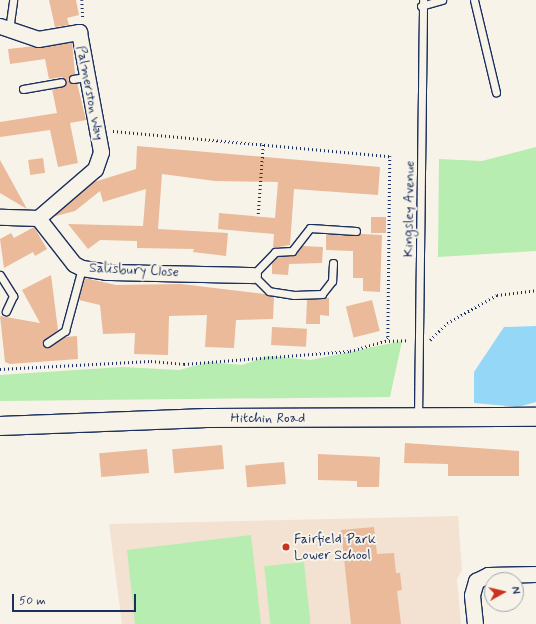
<!DOCTYPE html>
<html>
<head>
<meta charset="utf-8">
<style>
  body { margin:0 }
  #map { position:relative; width:536px; height:624px; overflow:hidden; background:#f7f3e8; font-family:Mynerve,sans-serif }
  div>[style] { position:absolute }
  .built>* { inset:0; background:#f3e2d1 }
  .green>* { inset:0; background:#b7edb0; transform-origin:0 0 }
  .water>* { inset:0; background:#94d7f6 }
  .building>* { inset:0; background:#eaba9a; transform-origin:0 0 }
  .path>* { height:2.5px; margin-top:-1.25px; transform-origin:0; background:repeating-linear-gradient(90deg,#1b2f5e 0 1px,transparent 0 4px) }
  .roads { filter:drop-shadow(1px 0 #1b2f5e) drop-shadow(-1px 0 #1b2f5e) drop-shadow(0 1px #1b2f5e) drop-shadow(0 -1px #1b2f5e) }
  .service>* { height:7px; margin:-3.5px; padding:0 3.5px; transform-origin:3.5px; border-radius:3.5px; background:#f7f3e8 }
  .minor>* { height:15px; margin:-7.5px; padding:0 7.5px; transform-origin:7.5px; border-radius:7.5px; background:#f7f3e8 }
  .tertiary>* { height:18px; margin:-9px; padding:0 9px; transform-origin:9px; border-radius:9px; background:#f7f3e8 }
  .dots>* { width:11px; height:11px; translate:-50% -50%; box-sizing:border-box; border:2px solid #f7f3e8; border-radius:50% }
  span { translate:-50% -50%; white-space:nowrap; text-align:center; line-height:1.15; -webkit-text-stroke:4px #f7f3e8; paint-order:stroke }
  .street-label { font-size:14px; color:#1b2f5e }
  .poi-label { font-size:14px; color:#1b2f5e }
  .left { translate:0 -50%; text-align:left }
  .north { position:absolute; left:484px; top:572px; width:40px; height:40px; box-sizing:border-box; background:#f7f3e8; border:1px solid #9fa5b1; border-radius:50%; rotate:82deg; font-size:11px; font-weight:700; line-height:16px; text-align:center; color:#1b2f5e }
  .north::after { content:''; display:block; margin:auto; width:14px; height:18px; background:#c8321e; clip-path:polygon(50% 0,100% 100%,50% 72%,0 100%) }
  .scale { position:absolute; left:12px; top:594px; width:124px; height:18px; box-sizing:border-box; border:2px solid #1b2f5e; border-top:0; padding-left:5px; font-size:12px; line-height:14px; white-space:nowrap; color:#1b2f5e; -webkit-text-stroke:3px #f7f3e8; paint-order:stroke }
</style>
</head>
<body>
<div id="map">
  <div class="built">
    <i style="clip-path:polygon(458px 516px,462px 570px,457px 579px,461px 624px,122px 624px,109px 524px)"></i>
  </div>
  <div class="green">
    <i style="clip-path:polygon(536px 147px,536px 251px,438px 257px,439px 159px,482px 161px)"></i>
    <i style="clip-path:polygon(402px 341px,390px 397px,0 401px,0 375px,122px 367px,179px 370px,209px 362px,242px 365px,268px 356px,311px 360px)"></i>
    <i style="clip-path:polygon(251px 535px,261px 624px,135px 624px,127px 550px)"></i>
    <i style="left:304px;top:562px;width:62px;height:40px;rotate:84deg"></i>
  </div>
  <div class="water">
    <i style="clip-path:polygon(536px 326px,536px 402px,518px 407px,474px 403px,474px 372px,504px 327px)"></i>
  </div>
  <div class="building">
    <i style="clip-path:polygon(49px 0,76px 0,79px 15px,67px 18px,69px 25px,55px 27px)"></i>
    <i style="clip-path:polygon(72px 42px,75px 74px,68px 80px,77px 83px,86px 120px,70px 123px,78px 163px,58px 167px,50px 130px,0 137px,0 122px,57px 113px,52px 89px,66px 83px,62px 77px,49px 79px,45px 59px,10px 64px,8px 49px)"></i>
    <i style="clip-path:polygon(137px 146px,380px 167px,378px 195px,294px 189px,290px 245px,273px 248px,274px 234px,218px 229px,219px 213px,275px 218px,278px 182px,215px 181px,162px 174px,158px 229px,228px 233px,226px 256px,193px 252px,194px 249px,137px 248px,137px 241px,100px 240px,88px 249px,68px 224px,143px 226px,146px 189px,103px 202px,100px 191px,75px 211px,52px 217px,94px 182px,136px 169px)"></i>
    <i style="left:43px;top:158px;width:15px;height:15px;rotate:82deg"></i>
    <i style="clip-path:polygon(0 160px,27px 209px,0 193px)"></i>
    <i style="left:371px;top:217px;width:15px;height:16px"></i>
    <i style="clip-path:polygon(34px 227px,47px 249px,35px 256px,33px 252px,4px 268px,0 239px,11px 233px,14px 238px)"></i>
    <i style="clip-path:polygon(362px 234px,382px 235px,380px 292px,363px 291px,363px 278px,353px 278px,353px 251px,326px 250px,326px 235px)"></i>
    <i style="clip-path:polygon(302px 246px,323px 247px,322px 263px,289px 264px,288px 275px,272px 274px,272px 262px,277px 257px,294px 256px)"></i>
    <i style="clip-path:polygon(51px 275px,58px 330px,42px 344px,48px 348px,65px 337px,77px 336px,78px 359px,10px 364px,5px 362px,0 316px,40px 323px,22px 290px)"></i>
    <i style="clip-path:polygon(85px 278px,116px 285px,181px 284px,265px 294px,274px 297px,273px 319px,236px 320px,234px 348px,205px 347px,207px 315px,169px 316px,168px 355px,134px 354px,135px 333px,103px 334px,100px 305px,79px 300px)"></i>
    <i style="clip-path:polygon(325px 298px,329px 298px,329px 316px,320px 315px,320px 324px,306px 324px,307px 300px)"></i>
    <i style="left:372px;top:300px;width:32px;height:27px;rotate:76deg"></i>
    <i style="left:272px;top:327px;width:35px;height:18px;rotate:3deg"></i>
    <i style="clip-path:polygon(405px 443px,519px 451px,519px 476px,448px 476px,448px 464px,404px 463px)"></i>
    <i style="left:222px;top:445px;width:24px;height:50px;rotate:85deg"></i>
    <i style="left:147px;top:449px;width:24px;height:48px;rotate:85deg"></i>
    <i style="clip-path:polygon(318px 454px,380px 457px,379px 487px,357px 487px,357px 481px,318px 480px)"></i>
    <i style="left:284px;top:462px;width:22px;height:39px;rotate:85deg"></i>
    <i style="clip-path:polygon(374px 527px,377px 554px,394px 553px,396px 573px,400px 573px,402px 590px,397px 591px,401px 624px,351px 624px,341px 530px)"></i>
  </div>
  <div class="path">
    <i style="left:82px;top:0;width:19px;rotate:87deg"></i>
    <i style="left:113px;top:131px;width:278px;rotate:5.2deg"></i>
    <i style="left:390px;top:156px;width:182px;rotate:90.6deg"></i>
    <i style="left:388px;top:338px;width:4px;rotate:135deg"></i>
    <i style="left:258px;top:214px;width:70px;rotate:-85.9deg"></i>
    <i style="left:430px;top:340px;width:24px;rotate:-45deg"></i>
    <i style="left:447px;top:323px;width:57px;rotate:-29.2deg"></i>
    <i style="left:497px;top:295px;width:39px;rotate:-7deg"></i>
    <i style="left:0;top:369px;width:151px;rotate:-3deg"></i>
    <i style="left:151px;top:361px;width:33px;rotate:5deg"></i>
    <i style="left:184px;top:364px;width:167px;rotate:-4.5deg"></i>
    <i style="left:350px;top:351px;width:36px;rotate:-16deg"></i>
    <i style="left:385px;top:341px;width:24px;rotate:-2deg"></i>
  </div>
  <div class="roads">
    <div class="service">
      <i style="left:474px;top:0;width:95px;rotate:76.6deg"></i>
      <i style="left:421px;top:6px;width:22px;rotate:-16deg"></i>
      <i style="left:9px;top:30px;width:30px;rotate:-82deg"></i>
      <i style="left:73px;top:79px;width:13px;rotate:-9deg"></i>
      <i style="left:23px;top:89px;width:39px;rotate:-10deg"></i>
      <i style="left:333px;top:263px;width:18px;rotate:93deg"></i>
      <i style="left:332px;top:281px;width:16px;rotate:128deg"></i>
      <i style="left:322px;top:294px;width:28px;rotate:178deg"></i>
      <i style="left:294px;top:295px;width:25px;rotate:-171deg"></i>
      <i style="left:269px;top:291px;width:23px;rotate:-135deg"></i>
      <i style="left:253px;top:275px;width:32px;rotate:-46deg"></i>
      <i style="left:275px;top:252px;width:17px;rotate:-3deg"></i>
      <i style="left:292px;top:251px;width:29px;rotate:-52deg"></i>
      <i style="left:310px;top:228px;width:46px;rotate:3.7deg"></i>
      <i style="left:0;top:275px;width:25px;rotate:58deg"></i>
      <i style="left:13px;top:296px;width:17px;rotate:115deg"></i>
      <i style="left:47px;top:343px;width:22px;rotate:-34deg"></i>
      <i style="left:65px;top:331px;width:65px;rotate:-74.9deg"></i>
      <i style="left:418px;top:418px;width:418px;rotate:-89.3deg"></i>
    </div>
    <div class="minor">
      <i style="left:0;top:26px;width:40px;rotate:18.9deg"></i>
      <i style="left:38px;top:39px;width:42px;rotate:-9.7deg"></i>
      <i style="left:79px;top:32px;width:122px;rotate:79.6deg"></i>
      <i style="left:101px;top:152px;width:18px;rotate:109deg"></i>
      <i style="left:95px;top:169px;width:75px;rotate:139.3deg"></i>
      <i style="left:38px;top:218px;width:38px;rotate:-178deg"></i>
      <i style="left:38px;top:218px;width:58px;rotate:52deg"></i>
      <i style="left:74px;top:264px;width:9px;rotate:27deg"></i>
      <i style="left:82px;top:268px;width:24px;rotate:9deg"></i>
      <i style="left:106px;top:272px;width:147px;rotate:1.2deg"></i>
      <i style="left:475px;top:624px;width:29px;rotate:-96deg"></i>
      <i style="left:472px;top:595px;width:15px;rotate:-74deg"></i>
      <i style="left:476px;top:581px;width:13px;rotate:-27deg"></i>
      <i style="left:488px;top:575px;width:48px;rotate:-1.2deg"></i>
    </div>
    <div class="tertiary">
      <i style="left:0;top:426px;width:207px;rotate:-2.2deg"></i>
      <i style="left:207px;top:418px;width:329px;rotate:-0.2deg"></i>
    </div>
  </div>
  <div class="dots">
    <i style="left:286px;top:547px;background:#c8321e"></i>
  </div>
  <div class="street-label">
    <span style="left:90px;top:93px;rotate:79deg">Palmerston Way</span>
    <span style="left:409px;top:209px;rotate:-89deg">Kingsley Avenue</span>
    <span style="left:134px;top:270px;rotate:3deg">Salisbury Close</span>
    <span style="left:268px;top:418px">Hitchin Road</span>
  </div>
  <div class="poi-label">
    <span class="left" style="left:294px;top:547px">Fairfield Park<br>Lower School</span>
  </div>
  <div class="north">N</div>
  <div class="scale">50 m</div>
</div>
</body>
</html>
